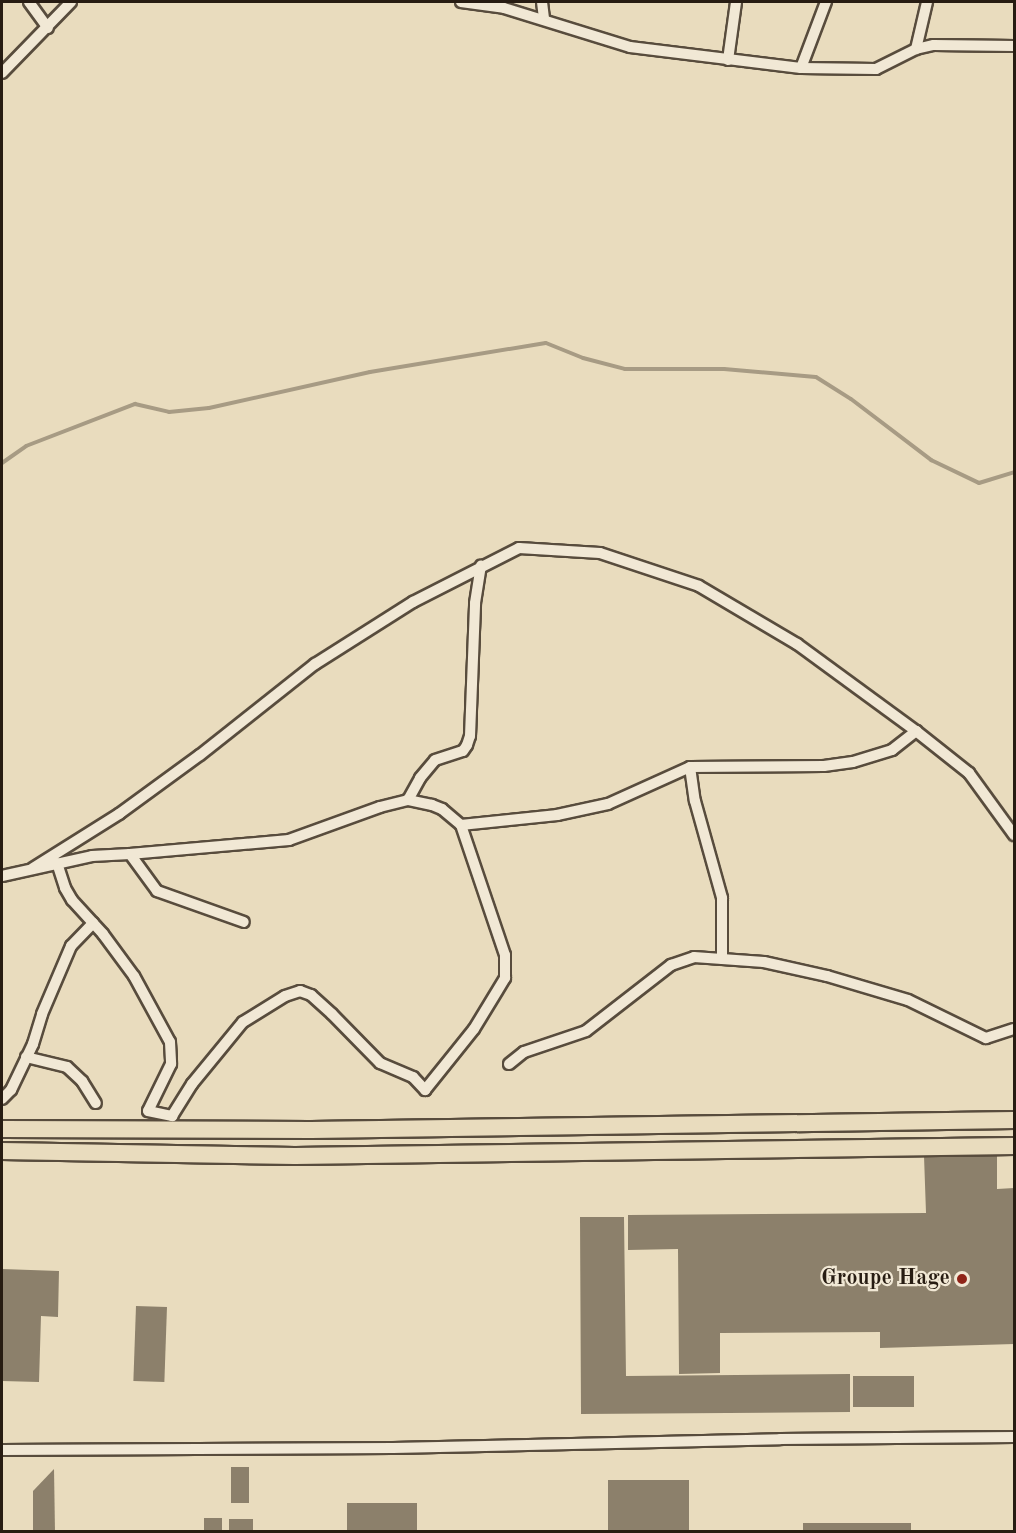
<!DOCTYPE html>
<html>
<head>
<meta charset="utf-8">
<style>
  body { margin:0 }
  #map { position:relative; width:1016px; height:1533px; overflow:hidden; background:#e9dcbe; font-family:"Old Standard TT",serif }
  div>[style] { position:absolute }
  .stream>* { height:4px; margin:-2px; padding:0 2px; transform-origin:2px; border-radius:2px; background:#a79b84 }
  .building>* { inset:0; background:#8c806b; transform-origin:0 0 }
  .roads { filter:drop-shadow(2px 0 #584c3d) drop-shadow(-2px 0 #584c3d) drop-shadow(0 2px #584c3d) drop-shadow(0 -2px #584c3d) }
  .minor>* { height:10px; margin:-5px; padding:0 5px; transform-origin:5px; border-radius:5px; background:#f1e8d5 }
  .primary>* { height:16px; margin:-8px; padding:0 8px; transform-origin:8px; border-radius:8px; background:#e9dcbe }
  .dots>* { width:16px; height:16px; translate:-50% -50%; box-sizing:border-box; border:3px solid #f1e8d5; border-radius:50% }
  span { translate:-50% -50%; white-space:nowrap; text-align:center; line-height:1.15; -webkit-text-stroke:4.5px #f1e8d5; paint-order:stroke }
  .poi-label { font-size:22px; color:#271c12; font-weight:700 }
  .right { translate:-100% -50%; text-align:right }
  .frame { position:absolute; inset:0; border:3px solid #271c12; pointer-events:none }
</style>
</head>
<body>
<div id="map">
  <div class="stream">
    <i style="left:2px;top:463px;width:29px;rotate:-35deg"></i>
    <i style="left:26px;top:446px;width:117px;rotate:-21.1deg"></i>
    <i style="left:135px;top:404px;width:35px;rotate:13deg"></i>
    <i style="left:169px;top:412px;width:40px;rotate:-5.7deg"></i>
    <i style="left:209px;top:408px;width:165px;rotate:-12.6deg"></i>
    <i style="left:370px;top:372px;width:178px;rotate:-9.4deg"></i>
    <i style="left:546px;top:343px;width:40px;rotate:22deg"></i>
    <i style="left:583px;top:358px;width:43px;rotate:14.7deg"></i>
    <i style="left:625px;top:369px;width:99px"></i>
    <i style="left:724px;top:369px;width:92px;rotate:5deg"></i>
    <i style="left:816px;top:377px;width:41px;rotate:32.2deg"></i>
    <i style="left:851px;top:399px;width:101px;rotate:37.3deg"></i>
    <i style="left:931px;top:460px;width:53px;rotate:25.6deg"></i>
    <i style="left:979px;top:483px;width:37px;rotate:-17deg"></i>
  </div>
  <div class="building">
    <i style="clip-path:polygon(997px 1155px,997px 1189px,1014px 1188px,1014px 1344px,880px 1348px,880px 1332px,720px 1333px,720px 1373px,679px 1374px,678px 1249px,628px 1250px,628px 1215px,926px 1213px,924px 1156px)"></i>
    <i style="clip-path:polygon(580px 1217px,624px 1217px,626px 1376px,850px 1374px,850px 1412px,581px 1414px)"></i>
    <i style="clip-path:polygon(2px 1269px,59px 1271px,58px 1317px,41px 1316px,39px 1382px,2px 1381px)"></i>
    <i style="left:136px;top:1306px;width:31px;height:75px;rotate:2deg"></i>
    <i style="left:914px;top:1376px;width:31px;height:61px;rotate:90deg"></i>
    <i style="left:249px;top:1467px;width:36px;height:18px;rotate:90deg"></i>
    <i style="clip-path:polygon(54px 1469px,55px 1532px,33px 1532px,33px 1491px)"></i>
    <i style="left:689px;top:1480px;width:52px;height:81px;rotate:90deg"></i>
    <i style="left:347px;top:1503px;width:70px;height:29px"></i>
    <i style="left:204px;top:1518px;width:18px;height:14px"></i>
    <i style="left:229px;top:1519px;width:24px;height:13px"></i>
    <i style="left:911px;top:1523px;width:9px;height:108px;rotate:90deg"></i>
  </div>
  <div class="roads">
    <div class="minor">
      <i style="left:29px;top:2px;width:32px;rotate:54deg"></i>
      <i style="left:461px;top:2px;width:43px;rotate:7.9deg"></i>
      <i style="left:504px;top:8px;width:132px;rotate:17.2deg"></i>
      <i style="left:630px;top:47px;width:172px;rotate:7deg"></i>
      <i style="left:801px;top:68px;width:75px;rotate:0.8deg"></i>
      <i style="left:876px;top:69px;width:45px;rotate:-26.6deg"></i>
      <i style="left:916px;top:49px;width:18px;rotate:-13deg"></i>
      <i style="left:934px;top:45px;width:80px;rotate:0.7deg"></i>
      <i style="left:542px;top:2px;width:17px;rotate:83deg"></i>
      <i style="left:916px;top:49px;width:48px;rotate:-76.8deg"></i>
      <i style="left:728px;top:60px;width:59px;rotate:-82.1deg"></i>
      <i style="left:801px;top:68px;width:71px;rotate:-69.3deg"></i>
      <i style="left:2px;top:73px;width:99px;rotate:-45.8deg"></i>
      <i style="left:690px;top:767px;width:134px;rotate:-0.4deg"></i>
      <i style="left:824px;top:766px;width:29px;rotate:-8deg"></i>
      <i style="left:853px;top:762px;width:41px;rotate:-17.1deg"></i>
      <i style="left:892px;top:750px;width:31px;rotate:-38deg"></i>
      <i style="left:916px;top:731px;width:68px;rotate:38.4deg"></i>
      <i style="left:969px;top:773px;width:77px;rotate:54deg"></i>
      <i style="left:408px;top:800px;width:25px;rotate:-61deg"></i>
      <i style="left:420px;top:778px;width:23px;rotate:-50deg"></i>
      <i style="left:435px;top:760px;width:29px;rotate:-18deg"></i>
      <i style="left:463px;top:751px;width:7px;rotate:-56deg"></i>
      <i style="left:467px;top:745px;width:9px;rotate:-72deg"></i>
      <i style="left:470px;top:736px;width:133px;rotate:-87.8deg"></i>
      <i style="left:475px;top:603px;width:38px;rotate:-81deg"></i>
      <i style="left:461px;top:825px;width:97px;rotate:-5.9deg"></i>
      <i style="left:557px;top:815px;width:52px;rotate:-12.2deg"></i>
      <i style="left:608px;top:804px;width:90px;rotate:-24.3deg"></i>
      <i style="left:690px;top:767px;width:34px;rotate:82deg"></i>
      <i style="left:695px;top:801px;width:101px;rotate:74.4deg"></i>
      <i style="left:722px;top:898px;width:61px;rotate:90deg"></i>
      <i style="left:57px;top:863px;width:26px;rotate:72deg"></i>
      <i style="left:65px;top:888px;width:14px;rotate:60deg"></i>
      <i style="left:72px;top:900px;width:46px;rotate:47.6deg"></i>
      <i style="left:103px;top:934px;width:52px;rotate:53.6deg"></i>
      <i style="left:134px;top:976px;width:75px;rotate:61.4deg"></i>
      <i style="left:170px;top:1042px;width:22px;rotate:87deg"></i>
      <i style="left:171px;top:1064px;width:52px;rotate:116.1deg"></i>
      <i style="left:148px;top:1111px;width:25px;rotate:12deg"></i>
      <i style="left:172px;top:1116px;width:38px;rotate:-58deg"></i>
      <i style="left:192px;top:1084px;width:80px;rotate:-50.6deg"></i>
      <i style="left:243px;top:1022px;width:49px;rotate:-31.8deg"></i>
      <i style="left:285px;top:996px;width:16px;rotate:-18deg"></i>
      <i style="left:300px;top:991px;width:12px;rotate:20deg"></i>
      <i style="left:311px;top:995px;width:28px;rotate:42deg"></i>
      <i style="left:332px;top:1014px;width:69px;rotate:45.6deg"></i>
      <i style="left:380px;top:1063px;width:36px;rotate:23deg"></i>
      <i style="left:413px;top:1077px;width:18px;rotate:47deg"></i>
      <i style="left:425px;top:1090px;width:78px;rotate:-51.2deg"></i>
      <i style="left:474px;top:1029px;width:60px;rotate:-58.7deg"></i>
      <i style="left:505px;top:978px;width:23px;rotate:-90deg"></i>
      <i style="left:505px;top:955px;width:137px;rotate:-108.7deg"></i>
      <i style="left:461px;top:825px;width:25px;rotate:-140deg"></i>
      <i style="left:442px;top:809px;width:11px;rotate:-158deg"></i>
      <i style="left:432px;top:805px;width:25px;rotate:-168deg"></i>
      <i style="left:408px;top:800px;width:29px;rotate:166deg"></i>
      <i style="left:380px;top:807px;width:97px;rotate:160.1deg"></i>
      <i style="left:289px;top:840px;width:160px;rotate:175deg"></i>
      <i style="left:33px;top:868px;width:102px;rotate:-32.1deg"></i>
      <i style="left:119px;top:814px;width:100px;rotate:-36.1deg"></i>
      <i style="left:200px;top:755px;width:147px;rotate:-38.4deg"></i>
      <i style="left:315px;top:664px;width:116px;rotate:-32.3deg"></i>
      <i style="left:413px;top:602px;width:119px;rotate:-27deg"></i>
      <i style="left:519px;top:548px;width:81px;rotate:3.5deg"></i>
      <i style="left:600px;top:553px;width:104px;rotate:18.4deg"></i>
      <i style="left:699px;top:586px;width:114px;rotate:30.6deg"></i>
      <i style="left:797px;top:644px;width:147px;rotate:36.2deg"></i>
      <i style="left:2px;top:876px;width:92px;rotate:-12.5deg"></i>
      <i style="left:92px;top:856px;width:38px;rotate:-3deg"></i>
      <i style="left:130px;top:854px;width:46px;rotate:53.9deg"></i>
      <i style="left:157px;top:891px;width:92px;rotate:19.6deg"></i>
      <i style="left:26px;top:1057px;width:42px;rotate:13.7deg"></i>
      <i style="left:67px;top:1067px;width:21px;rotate:43deg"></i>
      <i style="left:82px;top:1081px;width:26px;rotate:58deg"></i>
      <i style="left:509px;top:1064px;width:19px;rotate:-39deg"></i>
      <i style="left:524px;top:1052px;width:65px;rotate:-18.7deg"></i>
      <i style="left:586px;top:1031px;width:108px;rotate:-37.8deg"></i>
      <i style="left:671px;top:965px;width:24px;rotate:-19deg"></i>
      <i style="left:694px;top:957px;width:70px;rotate:4.1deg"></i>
      <i style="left:764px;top:962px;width:65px;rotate:12.5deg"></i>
      <i style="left:827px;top:976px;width:84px;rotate:16.5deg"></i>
      <i style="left:908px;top:1000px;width:87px;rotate:26deg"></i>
      <i style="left:986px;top:1038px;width:29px;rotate:-18deg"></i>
      <i style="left:2px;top:1099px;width:13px;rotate:-45deg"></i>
      <i style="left:11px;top:1090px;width:51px;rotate:-64.4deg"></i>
      <i style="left:33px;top:1044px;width:31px;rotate:-73deg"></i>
      <i style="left:42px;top:1014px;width:74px;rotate:-66.9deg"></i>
      <i style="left:71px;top:946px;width:32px;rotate:-46deg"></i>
      <i style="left:2px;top:1450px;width:391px;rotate:-0.3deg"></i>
      <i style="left:393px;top:1448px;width:387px;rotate:-1.3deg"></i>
      <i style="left:780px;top:1439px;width:234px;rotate:-0.5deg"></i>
    </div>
    <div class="primary">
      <i style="left:2px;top:1129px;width:309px;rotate:0.2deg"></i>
      <i style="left:311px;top:1130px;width:703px;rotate:-0.81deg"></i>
      <i style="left:2px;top:1151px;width:293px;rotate:1deg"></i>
      <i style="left:295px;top:1156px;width:719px;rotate:-0.8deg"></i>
    </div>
  </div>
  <div class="dots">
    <i style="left:962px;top:1279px;background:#8f2418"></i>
  </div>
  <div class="poi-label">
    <span class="right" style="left:950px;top:1279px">Groupe Hage</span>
  </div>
  <div class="frame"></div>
</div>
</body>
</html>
